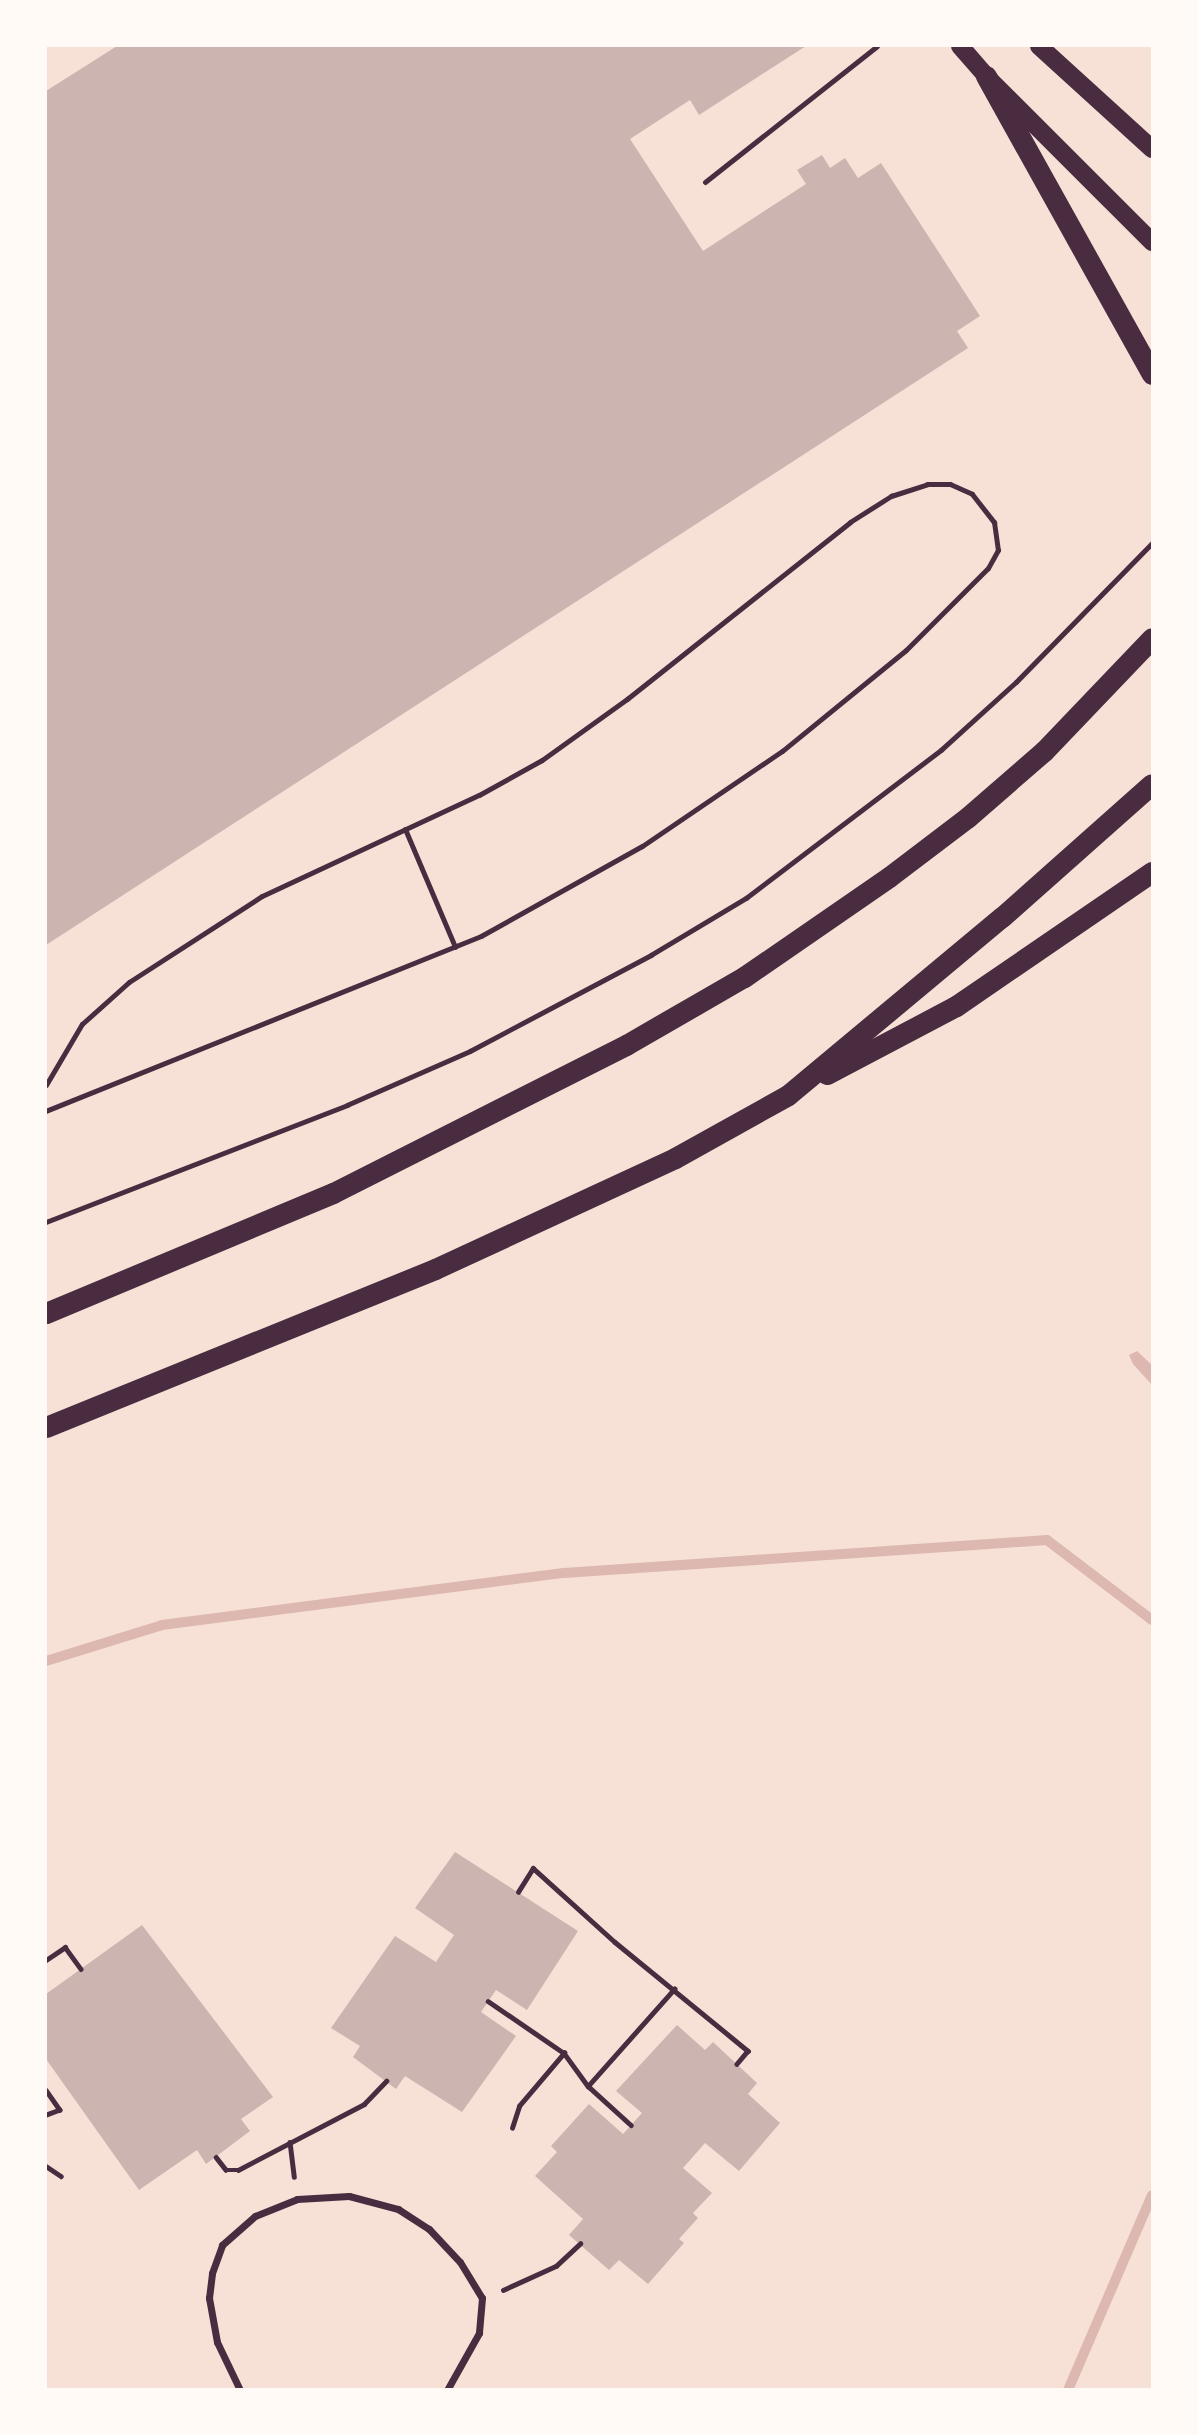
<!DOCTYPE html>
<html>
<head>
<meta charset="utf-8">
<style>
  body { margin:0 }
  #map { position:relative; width:1198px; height:2435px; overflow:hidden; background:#f7e1d7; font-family:"Exo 2",sans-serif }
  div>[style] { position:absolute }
  .water>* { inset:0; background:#dcb8b0 }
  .stream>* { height:10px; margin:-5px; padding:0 5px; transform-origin:5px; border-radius:5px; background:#dcb8b0 }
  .building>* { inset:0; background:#ccb4b1 }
  .path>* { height:4.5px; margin:-2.25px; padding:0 2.25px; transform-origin:2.25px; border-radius:2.25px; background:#4a2c40 }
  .service>* { height:5px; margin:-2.5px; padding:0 2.5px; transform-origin:2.5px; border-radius:2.5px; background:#4a2c40 }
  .minor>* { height:7px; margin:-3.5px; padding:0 3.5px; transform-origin:3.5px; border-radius:3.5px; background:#4a2c40 }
  .primary>* { height:18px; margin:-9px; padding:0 9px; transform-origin:9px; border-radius:9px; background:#4a2c40 }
  .motorway>* { height:21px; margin:-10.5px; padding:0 10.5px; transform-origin:10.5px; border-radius:10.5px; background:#4a2c40 }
  span { translate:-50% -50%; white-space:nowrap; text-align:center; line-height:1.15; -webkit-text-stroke:6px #fffaf5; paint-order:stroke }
  .frame { position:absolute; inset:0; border:47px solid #fffaf5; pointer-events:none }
</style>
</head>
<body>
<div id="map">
  <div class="water">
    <i style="clip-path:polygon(1137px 1351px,1152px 1365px,1152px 1385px,1133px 1364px,1129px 1355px)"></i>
  </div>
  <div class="stream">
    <i style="left:46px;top:1661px;width:121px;rotate:-17.2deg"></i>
    <i style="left:162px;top:1625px;width:405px;rotate:-7.4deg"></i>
    <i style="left:564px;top:1573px;width:484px;rotate:-3.9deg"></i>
    <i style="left:1047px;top:1540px;width:132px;rotate:37.3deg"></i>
    <i style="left:1068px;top:2390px;width:212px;rotate:-66.7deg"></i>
  </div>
  <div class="building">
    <i style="clip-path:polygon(117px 46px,806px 46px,699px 115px,690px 100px,630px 139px,703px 251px,806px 184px,797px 170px,822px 155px,830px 168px,845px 158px,858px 178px,881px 163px,980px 316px,957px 331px,968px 348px,46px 945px,46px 91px)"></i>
    <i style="clip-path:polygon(455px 1852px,578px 1931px,527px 2010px,496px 1990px,481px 2012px,516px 2036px,462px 2112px,405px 2076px,396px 2089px,353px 2057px,360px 2046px,331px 2028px,395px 1936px,436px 1962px,454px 1935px,415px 1908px)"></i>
    <i style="clip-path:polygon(142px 1925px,273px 2097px,241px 2119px,250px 2131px,206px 2164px,197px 2150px,139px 2190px,46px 2059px,46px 1994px)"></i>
    <i style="clip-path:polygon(677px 2025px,705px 2050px,713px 2042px,757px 2083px,748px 2094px,780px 2123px,739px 2171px,705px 2143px,683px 2168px,712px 2193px,693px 2213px,698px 2218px,679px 2239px,684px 2243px,648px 2284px,619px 2260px,609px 2270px,569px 2235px,583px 2219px,535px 2176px,557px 2152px,551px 2146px,589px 2104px,623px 2134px,642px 2113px,616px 2091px)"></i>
  </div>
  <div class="path">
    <i style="left:46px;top:1222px;width:323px;rotate:-21.2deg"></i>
    <i style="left:347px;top:1105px;width:134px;rotate:-23.7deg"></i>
    <i style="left:470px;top:1051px;width:205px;rotate:-27.9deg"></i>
    <i style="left:651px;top:955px;width:111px;rotate:-31deg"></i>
    <i style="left:746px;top:898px;width:245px;rotate:-37.2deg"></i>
    <i style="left:941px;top:750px;width:101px;rotate:-42.2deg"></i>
    <i style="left:1016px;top:682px;width:194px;rotate:-45.6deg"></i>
    <i style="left:518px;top:1892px;width:28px;rotate:-58deg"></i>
    <i style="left:533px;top:1868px;width:110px;rotate:42.1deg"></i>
    <i style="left:615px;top:1942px;width:172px;rotate:39.3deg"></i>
    <i style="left:748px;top:2051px;width:17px;rotate:130deg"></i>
    <i style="left:46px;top:1960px;width:23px;rotate:-34deg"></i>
    <i style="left:65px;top:1947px;width:27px;rotate:54deg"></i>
    <i style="left:488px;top:2001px;width:92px;rotate:34.4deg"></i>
    <i style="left:564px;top:2053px;width:41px;rotate:54deg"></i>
    <i style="left:588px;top:2086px;width:58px;rotate:42.2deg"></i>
    <i style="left:588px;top:2086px;width:130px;rotate:-48.4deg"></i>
    <i style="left:46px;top:2090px;width:24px;rotate:55deg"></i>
    <i style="left:60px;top:2110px;width:15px;rotate:160deg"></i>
    <i style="left:512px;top:2128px;width:23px;rotate:-72deg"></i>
    <i style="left:519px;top:2106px;width:70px;rotate:-49.7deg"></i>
    <i style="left:290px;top:2142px;width:35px;rotate:83deg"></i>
    <i style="left:216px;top:2157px;width:16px;rotate:52deg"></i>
    <i style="left:226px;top:2170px;width:12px"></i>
    <i style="left:238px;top:2170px;width:142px;rotate:-27.6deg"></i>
    <i style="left:364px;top:2104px;width:32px;rotate:-46deg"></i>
    <i style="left:46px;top:2166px;width:18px;rotate:34deg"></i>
    <i style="left:503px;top:2290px;width:58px;rotate:-24.4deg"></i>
    <i style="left:556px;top:2266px;width:33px;rotate:-43deg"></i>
  </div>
  <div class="service">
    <i style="left:705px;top:182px;width:219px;rotate:-38.3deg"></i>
    <i style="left:405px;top:829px;width:128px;rotate:67deg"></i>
    <i style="left:46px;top:1085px;width:71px;rotate:-59.5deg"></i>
    <i style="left:82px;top:1024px;width:63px;rotate:-41.8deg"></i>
    <i style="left:129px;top:982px;width:158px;rotate:-32.9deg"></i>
    <i style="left:262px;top:896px;width:239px;rotate:-25deg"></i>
    <i style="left:479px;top:795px;width:72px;rotate:-29.1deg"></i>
    <i style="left:542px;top:760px;width:105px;rotate:-35.7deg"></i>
    <i style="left:627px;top:699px;width:285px;rotate:-38.4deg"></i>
    <i style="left:850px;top:522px;width:49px;rotate:-32.4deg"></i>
    <i style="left:891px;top:496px;width:38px;rotate:-18deg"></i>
    <i style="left:927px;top:484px;width:23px"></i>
    <i style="left:950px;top:484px;width:24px;rotate:24deg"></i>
    <i style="left:972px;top:494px;width:36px;rotate:52deg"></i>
    <i style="left:994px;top:522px;width:28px;rotate:82deg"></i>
    <i style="left:998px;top:550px;width:21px;rotate:119deg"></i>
    <i style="left:988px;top:568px;width:116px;rotate:135deg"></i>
    <i style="left:906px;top:650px;width:160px;rotate:140.8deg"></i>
    <i style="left:782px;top:751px;width:169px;rotate:145.8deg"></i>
    <i style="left:642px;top:846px;width:184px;rotate:150.8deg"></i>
    <i style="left:481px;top:936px;width:469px;rotate:158.1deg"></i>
  </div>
  <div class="minor">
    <i style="left:240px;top:2390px;width:53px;rotate:-115.6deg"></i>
    <i style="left:217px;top:2342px;width:45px;rotate:-100.3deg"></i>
    <i style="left:209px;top:2298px;width:25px;rotate:-83deg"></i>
    <i style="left:212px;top:2273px;width:30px;rotate:-70deg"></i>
    <i style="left:222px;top:2245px;width:44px;rotate:-41.3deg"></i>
    <i style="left:255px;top:2216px;width:45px;rotate:-22deg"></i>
    <i style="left:297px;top:2199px;width:52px;rotate:-3.3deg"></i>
    <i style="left:349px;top:2196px;width:51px;rotate:14.9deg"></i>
    <i style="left:398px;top:2209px;width:37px;rotate:33deg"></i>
    <i style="left:429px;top:2229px;width:45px;rotate:46.8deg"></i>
    <i style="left:460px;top:2262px;width:42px;rotate:58.6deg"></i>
    <i style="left:482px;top:2298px;width:35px;rotate:95deg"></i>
    <i style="left:479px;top:2333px;width:65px;rotate:119.3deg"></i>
  </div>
  <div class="primary">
    <i style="left:960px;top:46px;width:40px;rotate:49deg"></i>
    <i style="left:986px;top:76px;width:235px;rotate:45deg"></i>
    <i style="left:1039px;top:46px;width:153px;rotate:42.3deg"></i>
  </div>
  <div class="motorway">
    <i style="left:986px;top:76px;width:341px;rotate:60.9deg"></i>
    <i style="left:827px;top:1074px;width:146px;rotate:-27.8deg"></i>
    <i style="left:956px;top:1006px;width:237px;rotate:-34.4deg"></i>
    <i style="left:46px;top:1313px;width:311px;rotate:-22.7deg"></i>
    <i style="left:333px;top:1193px;width:328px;rotate:-26.8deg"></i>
    <i style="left:626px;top:1045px;width:136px;rotate:-30deg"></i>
    <i style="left:744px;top:977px;width:176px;rotate:-34.6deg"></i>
    <i style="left:889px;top:877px;width:99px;rotate:-37.2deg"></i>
    <i style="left:968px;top:817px;width:101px;rotate:-41deg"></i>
    <i style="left:1044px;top:751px;width:156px;rotate:-46.3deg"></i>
    <i style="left:46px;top:1427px;width:420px;rotate:-22.1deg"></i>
    <i style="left:435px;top:1269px;width:264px;rotate:-24.8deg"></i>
    <i style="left:675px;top:1158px;width:129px;rotate:-29.1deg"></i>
    <i style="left:788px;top:1095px;width:278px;rotate:-39.8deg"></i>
    <i style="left:1002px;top:917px;width:200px;rotate:-41.6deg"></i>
  </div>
  <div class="frame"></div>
</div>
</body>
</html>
